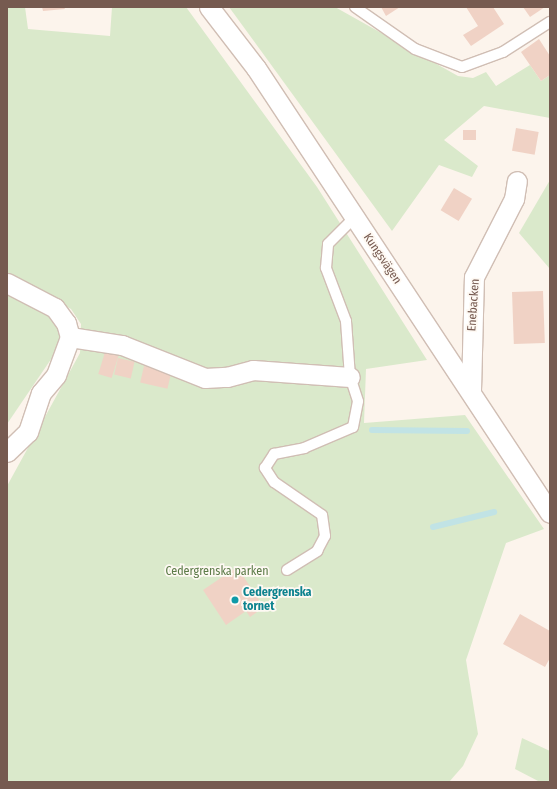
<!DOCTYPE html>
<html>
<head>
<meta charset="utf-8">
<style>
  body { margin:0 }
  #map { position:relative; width:557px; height:789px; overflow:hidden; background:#fcf4ec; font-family:"Fira Sans Condensed",sans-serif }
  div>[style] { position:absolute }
  .green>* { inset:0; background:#dae9cb }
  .stream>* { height:6px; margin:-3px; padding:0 3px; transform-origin:3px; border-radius:3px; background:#c1e3e5 }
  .building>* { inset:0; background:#f0d2c5; transform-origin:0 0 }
  .roads { filter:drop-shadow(1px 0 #d0beb4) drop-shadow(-1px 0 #d0beb4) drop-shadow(0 1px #d0beb4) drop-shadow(0 -1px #d0beb4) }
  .lane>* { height:10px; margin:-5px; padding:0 5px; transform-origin:5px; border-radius:5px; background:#fff }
  .street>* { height:19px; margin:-9.5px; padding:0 9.5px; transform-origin:9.5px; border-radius:9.5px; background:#fff }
  .dots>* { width:11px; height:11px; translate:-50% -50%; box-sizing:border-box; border:2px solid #fef9f3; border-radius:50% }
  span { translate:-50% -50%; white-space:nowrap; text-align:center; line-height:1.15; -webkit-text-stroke:3.5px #fef9f3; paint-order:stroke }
  .street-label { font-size:12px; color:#765a50 }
  .park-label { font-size:12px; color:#5c7b48 }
  .culture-label { font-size:12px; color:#0d838f; font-weight:700 }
  .left { translate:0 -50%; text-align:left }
  .frame { position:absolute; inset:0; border:8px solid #765a50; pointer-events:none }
</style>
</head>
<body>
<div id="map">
  <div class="green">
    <i style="clip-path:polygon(7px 7px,25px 7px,28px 29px,110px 36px,112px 7px,186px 7px,317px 187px,427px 360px,366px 369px,364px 423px,465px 415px,544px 529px,506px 543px,466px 660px,478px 734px,463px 766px,449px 782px,7px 782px,7px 486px,80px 353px,81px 324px,71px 309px,7px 273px)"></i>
    <i style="clip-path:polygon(229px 7px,335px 7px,458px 76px,473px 78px,486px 72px,496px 86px,530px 65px,541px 81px,550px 75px,550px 118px,484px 106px,444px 140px,478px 166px,472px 177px,439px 165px,392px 231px)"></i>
    <i style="clip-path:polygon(550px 180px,550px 269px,519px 233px)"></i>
    <i style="clip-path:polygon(7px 288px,47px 310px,60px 331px,60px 346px,7px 424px)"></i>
    <i style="clip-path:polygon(522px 738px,550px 751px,550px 782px,540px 782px,515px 769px)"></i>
  </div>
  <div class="stream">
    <i style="left:372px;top:430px;width:95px;rotate:0.6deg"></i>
    <i style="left:433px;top:527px;width:63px;rotate:-13.8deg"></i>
  </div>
  <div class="building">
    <i style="clip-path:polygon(42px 7px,64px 7px,65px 9px,43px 11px)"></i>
    <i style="clip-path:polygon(381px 7px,400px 7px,386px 16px)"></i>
    <i style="clip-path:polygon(466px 7px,493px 7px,504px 24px,471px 46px,463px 35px,478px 26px)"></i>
    <i style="clip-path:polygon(523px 7px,545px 7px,530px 17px)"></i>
    <i style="clip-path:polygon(539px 39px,550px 56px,550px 75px,541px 81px,521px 52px)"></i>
    <i style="left:516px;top:128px;width:23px;height:23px;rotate:10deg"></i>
    <i style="left:463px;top:130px;width:13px;height:10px"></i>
    <i style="left:454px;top:188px;width:21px;height:26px;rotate:31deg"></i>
    <i style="left:543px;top:291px;width:52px;height:31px;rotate:88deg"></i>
    <i style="left:105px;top:352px;width:14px;height:23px;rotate:17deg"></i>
    <i style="left:118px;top:358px;width:17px;height:17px;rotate:13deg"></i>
    <i style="left:144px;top:366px;width:28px;height:17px;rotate:13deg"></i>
    <i style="clip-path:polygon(237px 567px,264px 607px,250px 617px,246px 611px,226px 625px,203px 590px)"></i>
    <i style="clip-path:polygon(520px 614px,550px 631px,550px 658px,545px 667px,503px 644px)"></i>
  </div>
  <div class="roads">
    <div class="lane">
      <i style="left:355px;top:7px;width:73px;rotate:35deg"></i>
      <i style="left:415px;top:49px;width:50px;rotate:21deg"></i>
      <i style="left:462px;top:67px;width:44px;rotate:-20.1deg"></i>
      <i style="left:503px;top:52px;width:56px;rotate:-32.6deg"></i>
      <i style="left:287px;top:570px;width:36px;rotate:-32deg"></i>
      <i style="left:317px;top:551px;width:17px;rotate:-62deg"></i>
      <i style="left:325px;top:536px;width:21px;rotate:-98deg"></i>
      <i style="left:322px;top:515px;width:58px;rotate:-145.5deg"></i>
      <i style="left:274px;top:482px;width:17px;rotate:-123deg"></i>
      <i style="left:265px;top:468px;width:17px;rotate:-57deg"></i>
      <i style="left:274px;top:454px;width:31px;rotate:-11deg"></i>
      <i style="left:304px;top:448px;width:53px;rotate:-23.2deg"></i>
      <i style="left:353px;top:427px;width:26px;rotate:-79deg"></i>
      <i style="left:358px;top:401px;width:25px;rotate:-108deg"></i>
      <i style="left:350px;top:377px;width:56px;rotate:-94.1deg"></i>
      <i style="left:346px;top:321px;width:57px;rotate:-110.7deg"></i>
      <i style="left:326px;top:268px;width:24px;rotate:-85deg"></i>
      <i style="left:328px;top:244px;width:37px;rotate:-45deg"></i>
    </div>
    <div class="street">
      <i style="left:209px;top:7px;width:77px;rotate:52.4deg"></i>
      <i style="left:256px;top:68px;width:533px;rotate:56.55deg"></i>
      <i style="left:7px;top:283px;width:54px;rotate:27.5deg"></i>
      <i style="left:55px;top:308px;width:19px;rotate:54deg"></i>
      <i style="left:66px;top:323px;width:15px;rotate:74deg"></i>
      <i style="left:471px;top:390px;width:113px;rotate:-88.5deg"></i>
      <i style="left:474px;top:277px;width:88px;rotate:-62.9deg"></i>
      <i style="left:514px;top:199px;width:18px;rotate:-81deg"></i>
      <i style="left:7px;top:452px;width:29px;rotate:-44deg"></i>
      <i style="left:28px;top:432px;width:41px;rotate:-71.6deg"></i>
      <i style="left:41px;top:393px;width:23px;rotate:-50deg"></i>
      <i style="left:56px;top:375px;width:40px;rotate:-69.8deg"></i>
      <i style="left:70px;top:337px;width:53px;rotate:8.7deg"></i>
      <i style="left:122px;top:345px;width:89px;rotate:21.7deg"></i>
      <i style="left:205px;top:378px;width:22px;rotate:-3deg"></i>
      <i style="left:227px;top:377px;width:27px;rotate:-15deg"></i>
      <i style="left:253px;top:370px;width:97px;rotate:4.1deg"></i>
    </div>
  </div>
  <div class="dots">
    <i style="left:235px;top:600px;background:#0f9aa8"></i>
  </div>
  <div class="street-label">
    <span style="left:382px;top:259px;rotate:56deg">Kungsvägen</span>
    <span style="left:474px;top:305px;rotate:-86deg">Enebacken</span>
  </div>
  <div class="park-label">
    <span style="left:217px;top:572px">Cedergrenska parken</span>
  </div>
  <div class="culture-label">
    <span class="left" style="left:243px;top:600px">Cedergrenska<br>tornet</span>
  </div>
  <div class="frame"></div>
</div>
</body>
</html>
